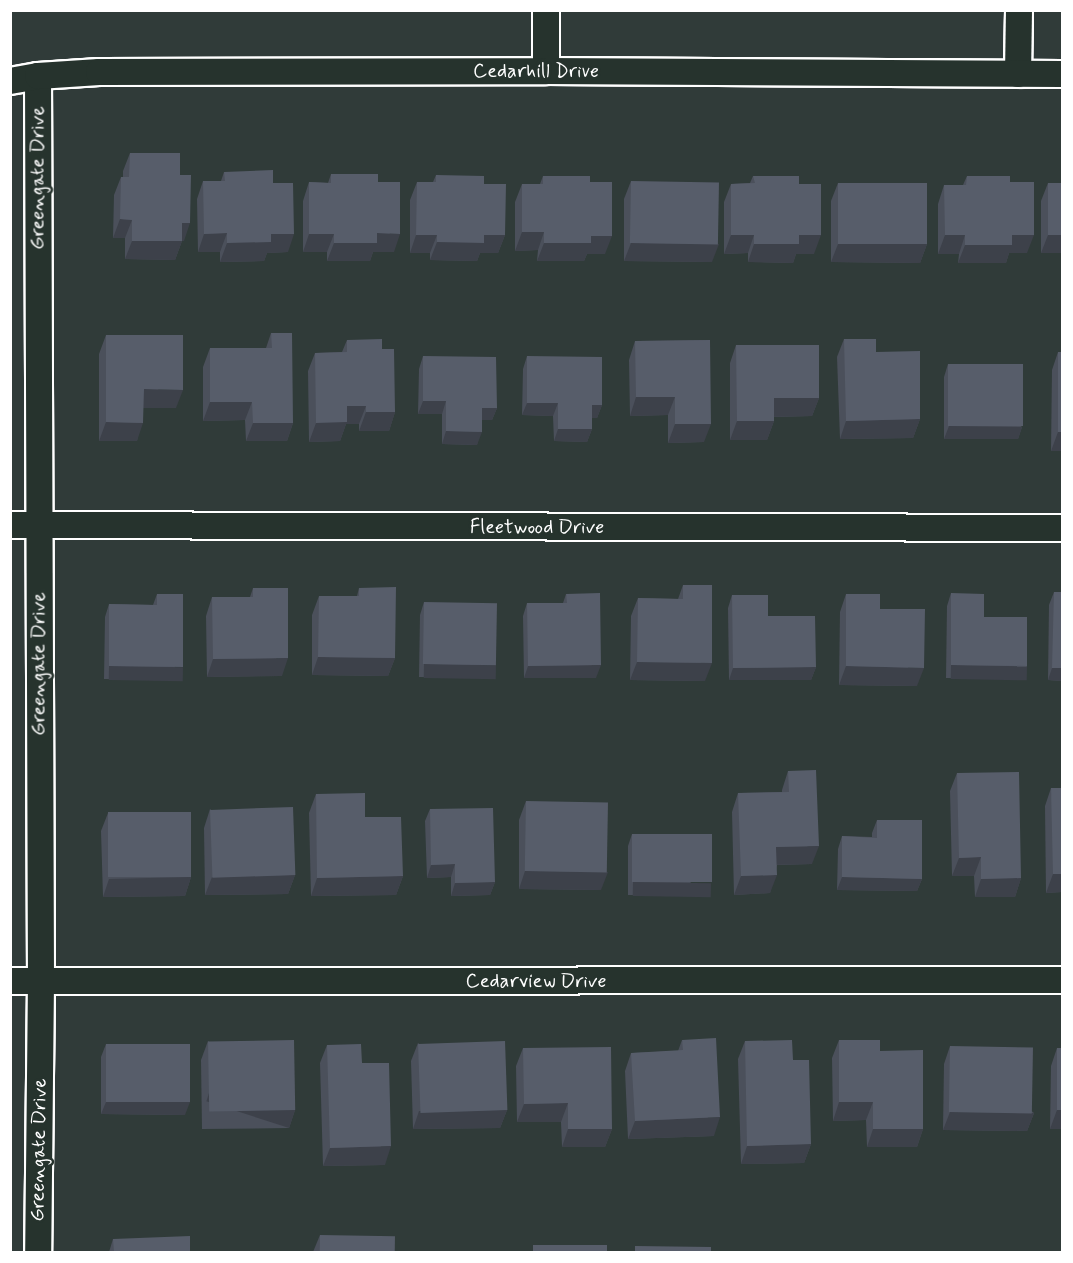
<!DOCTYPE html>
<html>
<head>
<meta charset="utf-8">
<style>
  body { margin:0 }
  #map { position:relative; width:1073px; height:1263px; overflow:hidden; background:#303b39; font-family:Mynerve,sans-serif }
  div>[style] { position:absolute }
  .roads { filter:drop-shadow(2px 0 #fff) drop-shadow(-2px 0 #fff) drop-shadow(0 2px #fff) drop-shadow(0 -2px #fff) }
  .street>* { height:26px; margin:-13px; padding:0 13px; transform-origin:13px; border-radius:13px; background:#26332d }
  .wall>* { inset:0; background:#4b505b }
  .shaded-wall>* { inset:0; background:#3d414a; transform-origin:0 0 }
  .building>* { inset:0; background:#575d6a; transform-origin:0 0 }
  span { translate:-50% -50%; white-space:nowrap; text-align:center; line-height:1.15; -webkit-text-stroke:5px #26332d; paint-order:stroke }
  .street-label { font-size:20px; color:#fff }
  .frame { position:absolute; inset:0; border:12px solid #fff; pointer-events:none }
</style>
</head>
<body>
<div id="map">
  <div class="roads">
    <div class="street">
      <i style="left:546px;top:71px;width:61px;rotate:-90deg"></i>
      <i style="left:1018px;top:74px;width:64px;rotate:-89.1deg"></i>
      <i style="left:38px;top:76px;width:906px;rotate:89.81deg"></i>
      <i style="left:41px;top:982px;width:270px;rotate:90.6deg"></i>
      <i style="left:10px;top:81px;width:28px;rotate:-10deg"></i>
      <i style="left:38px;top:76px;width:61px;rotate:-3.8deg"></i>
      <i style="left:99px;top:72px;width:447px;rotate:-0.1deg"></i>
      <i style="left:546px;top:71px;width:516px;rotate:0.33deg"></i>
      <i style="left:10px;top:525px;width:1052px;rotate:0.16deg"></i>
      <i style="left:10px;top:981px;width:1052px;rotate:-0.05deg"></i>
    </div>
  </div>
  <div class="wall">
    <i style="clip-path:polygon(130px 153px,180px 175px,184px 241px,182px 241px,175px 260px,125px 259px,125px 238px,113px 238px,114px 195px,121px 177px,123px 177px,123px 171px)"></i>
    <i style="clip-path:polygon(224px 172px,273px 183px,288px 252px,267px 253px,264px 261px,220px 262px,220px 252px,198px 252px,197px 199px,203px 181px,221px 181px)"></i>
    <i style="clip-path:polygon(331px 174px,378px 182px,394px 252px,373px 252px,370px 261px,327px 261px,327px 252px,303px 252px,303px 201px,309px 182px,328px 183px)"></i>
    <i style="clip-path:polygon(436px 175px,484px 184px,505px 235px,498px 253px,480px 253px,477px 261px,430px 260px,430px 253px,410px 253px,410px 200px,417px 182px,433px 182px)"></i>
    <i style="clip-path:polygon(543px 176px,590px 182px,605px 254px,587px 254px,584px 261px,537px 261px,538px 250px,515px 251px,515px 202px,522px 184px,540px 184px)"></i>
    <i style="clip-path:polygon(753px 176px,799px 184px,814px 254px,796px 254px,793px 263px,748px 262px,748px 253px,724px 254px,724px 202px,731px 184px,750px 183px)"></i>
    <i style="clip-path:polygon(967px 176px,1010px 182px,1027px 253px,1009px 253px,1006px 263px,958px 263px,959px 254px,938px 254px,938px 204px,944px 185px,963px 185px)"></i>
    <i style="clip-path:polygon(631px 181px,712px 262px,624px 261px,624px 199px)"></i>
    <i style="clip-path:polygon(838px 183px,927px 244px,920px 263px,831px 262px,831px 201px)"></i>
    <i style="clip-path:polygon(1048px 183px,1062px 253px,1041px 253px,1041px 201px)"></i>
    <i style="clip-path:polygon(271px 333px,293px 423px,287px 441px,246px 441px,245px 420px,203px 421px,203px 367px,210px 348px,266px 348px)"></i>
    <i style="clip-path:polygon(106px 335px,176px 408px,143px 408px,137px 441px,99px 441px,99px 354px)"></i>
    <i style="clip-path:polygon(844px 339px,876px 352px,920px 419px,913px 438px,840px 439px,837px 357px)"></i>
    <i style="clip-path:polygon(347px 340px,382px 349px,395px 412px,389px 431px,359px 431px,359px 424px,346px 424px,340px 441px,309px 442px,308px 371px,315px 353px,342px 352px)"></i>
    <i style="clip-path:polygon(710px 340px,704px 442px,668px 443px,668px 415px,630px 416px,629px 360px,635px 341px)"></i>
    <i style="clip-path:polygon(736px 345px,819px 398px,812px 416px,774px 417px,774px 421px,767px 440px,730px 440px,730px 363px)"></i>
    <i style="clip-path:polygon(1058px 352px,1062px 451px,1051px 451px,1052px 370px)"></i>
    <i style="clip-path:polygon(423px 356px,497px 408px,492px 420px,482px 420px,477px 445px,442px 444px,442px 414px,418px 414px,419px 369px)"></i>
    <i style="clip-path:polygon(527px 356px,602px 405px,597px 418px,592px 418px,592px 429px,587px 442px,554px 441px,553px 416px,522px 415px,523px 369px)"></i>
    <i style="clip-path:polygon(948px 364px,1022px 427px,1018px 439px,944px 439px,944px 377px)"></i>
    <i style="clip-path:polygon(683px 585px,705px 681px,630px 680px,631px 616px,638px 598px,678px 599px)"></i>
    <i style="clip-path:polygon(253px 588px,282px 676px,207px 677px,206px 616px,212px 597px,250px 597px)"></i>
    <i style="clip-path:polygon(359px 588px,395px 658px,388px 676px,312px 675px,312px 615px,319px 596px,357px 596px)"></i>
    <i style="clip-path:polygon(1054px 592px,1062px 681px,1048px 680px,1049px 605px)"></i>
    <i style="clip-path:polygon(951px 593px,984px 617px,1027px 666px,1022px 679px,946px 678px,947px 606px)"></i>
    <i style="clip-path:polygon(157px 594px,178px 680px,104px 679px,105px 617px,109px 604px,153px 605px)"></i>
    <i style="clip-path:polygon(566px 594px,596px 678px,524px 678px,523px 616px,527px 603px,563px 603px)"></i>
    <i style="clip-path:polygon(846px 594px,880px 609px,917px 686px,839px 685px,840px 612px)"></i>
    <i style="clip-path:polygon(732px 595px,768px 616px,816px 667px,811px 680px,729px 680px,728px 608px)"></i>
    <i style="clip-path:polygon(424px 602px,492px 678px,419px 677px,420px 615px)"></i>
    <i style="clip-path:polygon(788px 771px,812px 864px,777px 865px,770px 893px,734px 895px,732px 812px,738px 793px,782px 792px,782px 790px)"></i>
    <i style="clip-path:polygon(957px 773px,1021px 878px,1015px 897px,975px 897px,974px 876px,952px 876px,950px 791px)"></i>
    <i style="clip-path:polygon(1051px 788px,1062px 892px,1046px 893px,1045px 806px)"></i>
    <i style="clip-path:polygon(316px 794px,365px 817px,403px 876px,396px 895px,311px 896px,309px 813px)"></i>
    <i style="clip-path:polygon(526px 801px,601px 890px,519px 889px,519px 820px)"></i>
    <i style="clip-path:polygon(210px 809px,295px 875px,288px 894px,205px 895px,204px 828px)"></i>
    <i style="clip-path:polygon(430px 809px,495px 882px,490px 895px,451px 896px,451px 877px,427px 878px,425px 821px)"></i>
    <i style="clip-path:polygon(108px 813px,191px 877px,185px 896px,103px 897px,101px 831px)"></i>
    <i style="clip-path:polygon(877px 820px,922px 879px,917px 891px,837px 890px,838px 849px,842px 836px,872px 837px,872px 833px)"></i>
    <i style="clip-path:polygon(632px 834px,707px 896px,628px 895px,628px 846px)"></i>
    <i style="clip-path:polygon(682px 1040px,714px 1136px,628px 1139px,625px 1071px,631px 1053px,678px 1051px)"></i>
    <i style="clip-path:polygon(839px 1040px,880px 1051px,923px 1129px,917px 1147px,867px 1147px,866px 1120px,833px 1121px,832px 1058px)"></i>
    <i style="clip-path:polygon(208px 1041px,295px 1110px,289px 1128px,202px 1129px,201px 1060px)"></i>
    <i style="clip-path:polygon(745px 1041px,793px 1060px,811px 1144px,804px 1163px,741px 1164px,738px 1059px)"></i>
    <i style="clip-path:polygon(418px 1043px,507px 1110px,500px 1128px,413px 1129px,411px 1061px)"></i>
    <i style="clip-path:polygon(106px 1044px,185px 1115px,101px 1114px,101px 1057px)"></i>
    <i style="clip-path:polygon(327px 1045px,362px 1063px,385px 1165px,323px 1166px,320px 1063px)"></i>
    <i style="clip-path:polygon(950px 1046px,1034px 1113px,1027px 1131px,943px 1130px,944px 1064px)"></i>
    <i style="clip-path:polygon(523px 1048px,612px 1129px,605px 1147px,562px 1147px,561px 1122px,517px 1122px,516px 1066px)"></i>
    <i style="clip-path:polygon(1057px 1048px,1062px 1048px,1062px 1129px,1050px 1129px,1051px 1066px)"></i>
    <i style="clip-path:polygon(320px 1235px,395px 1252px,313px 1252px)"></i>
    <i style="clip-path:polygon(113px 1239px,190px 1252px,109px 1252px)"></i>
  </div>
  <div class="shaded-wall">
    <i style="clip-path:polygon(120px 219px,132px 220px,125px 238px,113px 238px)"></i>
    <i style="clip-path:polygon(182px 223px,190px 223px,184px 241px,176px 241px)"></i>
    <i style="clip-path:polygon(522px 232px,544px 232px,538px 250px,515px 251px)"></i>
    <i style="clip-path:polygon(227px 233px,220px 252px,198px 252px,204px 234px)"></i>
    <i style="clip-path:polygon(377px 233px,400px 234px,394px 252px,373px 252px,370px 261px,327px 261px,334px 243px)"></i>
    <i style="clip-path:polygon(271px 234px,294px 234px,288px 252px,267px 253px,264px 261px,220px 262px,227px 243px)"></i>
    <i style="clip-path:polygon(309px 234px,334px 234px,327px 252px,303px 252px)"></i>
    <i style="clip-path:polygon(416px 235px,437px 235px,430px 253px,410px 253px)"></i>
    <i style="clip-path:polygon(484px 235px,505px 235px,498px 253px,480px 253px,477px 261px,430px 260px,437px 242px)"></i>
    <i style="clip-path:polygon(731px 235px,754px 235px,748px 253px,724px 254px)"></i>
    <i style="clip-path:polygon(799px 235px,821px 235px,814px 254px,796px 254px,793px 263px,748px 262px,754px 244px)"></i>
    <i style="clip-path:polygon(945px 235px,965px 235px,959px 254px,938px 254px)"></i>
    <i style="clip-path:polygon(1012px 235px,1034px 235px,1027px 253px,1009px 253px,1006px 263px,958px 263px,965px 245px)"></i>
    <i style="clip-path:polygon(1048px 235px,1062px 235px,1062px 253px,1041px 253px)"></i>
    <i style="clip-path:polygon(591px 236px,612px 236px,605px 254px,587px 254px,584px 261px,537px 261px,544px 243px)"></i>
    <i style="clip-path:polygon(132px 241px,182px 241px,175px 260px,125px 259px)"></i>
    <i style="clip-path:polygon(631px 243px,719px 244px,712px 262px,624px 261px)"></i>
    <i style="clip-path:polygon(838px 244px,927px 244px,920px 263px,831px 262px)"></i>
    <i style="clip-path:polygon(144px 389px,183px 390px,176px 408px,137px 408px)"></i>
    <i style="clip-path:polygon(636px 397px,675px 397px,668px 415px,630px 416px)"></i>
    <i style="clip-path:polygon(774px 398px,819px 398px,812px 416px,767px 417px)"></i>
    <i style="clip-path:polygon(423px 401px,446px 401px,442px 414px,418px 414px)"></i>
    <i style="clip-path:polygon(210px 402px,252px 402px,245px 420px,203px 421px)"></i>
    <i style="clip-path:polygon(527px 403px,558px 403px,553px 416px,522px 415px)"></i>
    <i style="clip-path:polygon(592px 405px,602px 405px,597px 418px,588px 418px)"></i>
    <i style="clip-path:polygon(347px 406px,366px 406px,359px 424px,346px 424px,340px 441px,309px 442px,316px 423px)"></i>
    <i style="clip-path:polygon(482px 408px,497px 408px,492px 420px,477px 420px)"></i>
    <i style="clip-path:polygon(366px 412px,395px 412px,389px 431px,359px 431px)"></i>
    <i style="clip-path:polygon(920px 419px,913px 438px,840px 439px,846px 421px)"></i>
    <i style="clip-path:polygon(737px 421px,774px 421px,767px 440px,730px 440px)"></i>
    <i style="clip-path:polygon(106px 422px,143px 423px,137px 441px,99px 441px)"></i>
    <i style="clip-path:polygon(253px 423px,293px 423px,287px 441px,246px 441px)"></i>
    <i style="clip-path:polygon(675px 424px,711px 424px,704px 442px,668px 443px)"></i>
    <i style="clip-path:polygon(949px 426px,1022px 427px,1018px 439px,944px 439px)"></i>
    <i style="clip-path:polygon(558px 429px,592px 429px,587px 442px,554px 441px)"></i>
    <i style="clip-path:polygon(446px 431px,482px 432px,477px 445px,442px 444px)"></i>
    <i style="clip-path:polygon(1058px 432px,1062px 432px,1062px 451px,1051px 451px)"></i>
    <i style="clip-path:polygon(318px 657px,395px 658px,388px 676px,312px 675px)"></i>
    <i style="clip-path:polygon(288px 658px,282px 676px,207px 677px,213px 659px)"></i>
    <i style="clip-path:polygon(637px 662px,712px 663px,705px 681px,630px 680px)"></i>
    <i style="left:424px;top:664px;width:72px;height:14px;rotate:1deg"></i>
    <i style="clip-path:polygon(601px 665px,596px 678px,524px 678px,528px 666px)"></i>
    <i style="left:951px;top:665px;width:76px;height:14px;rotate:1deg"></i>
    <i style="left:109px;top:666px;width:74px;height:14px;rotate:1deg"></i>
    <i style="clip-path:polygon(846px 666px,924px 668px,917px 686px,839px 685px)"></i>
    <i style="clip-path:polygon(816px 667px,811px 680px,729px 680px,733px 668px)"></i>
    <i style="clip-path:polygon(1052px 668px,1062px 668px,1062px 681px,1048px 680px)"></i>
    <i style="clip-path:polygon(819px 846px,812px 864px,769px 865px,776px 847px)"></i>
    <i style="clip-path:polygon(981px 857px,974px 876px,952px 876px,959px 858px)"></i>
    <i style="clip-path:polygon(455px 864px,451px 877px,427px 878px,431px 865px)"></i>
    <i style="clip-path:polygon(525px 871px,608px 872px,601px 890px,519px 889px)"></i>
    <i style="clip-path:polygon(1053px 874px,1062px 874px,1062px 892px,1046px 893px)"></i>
    <i style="clip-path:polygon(295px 875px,288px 894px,205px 895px,212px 877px)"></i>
    <i style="clip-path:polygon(777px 875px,770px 893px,734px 895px,741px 876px)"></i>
    <i style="clip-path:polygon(403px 876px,396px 895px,311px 896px,317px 878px)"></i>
    <i style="clip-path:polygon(191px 877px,185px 896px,103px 897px,109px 879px)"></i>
    <i style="clip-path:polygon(842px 877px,922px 879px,917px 891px,837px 890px)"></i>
    <i style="clip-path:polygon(1021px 878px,1015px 897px,975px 897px,981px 879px)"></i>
    <i style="clip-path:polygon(495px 882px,490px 895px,451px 896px,455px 883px)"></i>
    <i style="left:633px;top:882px;width:78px;height:14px;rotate:1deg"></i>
    <i style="clip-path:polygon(106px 1102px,190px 1102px,185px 1115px,101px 1114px)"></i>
    <i style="clip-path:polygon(839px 1102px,873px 1102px,866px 1120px,833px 1121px)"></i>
    <i style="clip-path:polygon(568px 1103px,561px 1122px,517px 1122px,524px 1104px)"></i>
    <i style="left:295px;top:1110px;width:19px;height:87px;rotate:108deg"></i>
    <i style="clip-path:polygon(507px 1110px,500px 1128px,413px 1129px,419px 1111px)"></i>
    <i style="clip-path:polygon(1057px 1110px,1062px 1110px,1062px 1129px,1050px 1129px)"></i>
    <i style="clip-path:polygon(950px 1112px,1034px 1113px,1027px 1131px,943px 1130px)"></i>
    <i style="clip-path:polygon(720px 1117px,714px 1136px,628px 1139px,635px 1121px)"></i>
    <i style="clip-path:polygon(568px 1129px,612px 1129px,605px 1147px,562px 1147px)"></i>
    <i style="clip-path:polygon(873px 1129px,923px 1129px,917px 1147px,867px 1147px)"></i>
    <i style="clip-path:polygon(811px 1144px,804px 1163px,741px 1164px,747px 1146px)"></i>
    <i style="clip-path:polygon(391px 1146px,385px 1165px,323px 1166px,330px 1148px)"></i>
  </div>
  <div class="building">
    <i style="clip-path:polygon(130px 153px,180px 153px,180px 175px,191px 175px,190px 223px,182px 223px,182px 241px,132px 241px,132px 220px,120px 219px,121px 177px,129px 177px)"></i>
    <i style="clip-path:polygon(273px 170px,273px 183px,293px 183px,294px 234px,271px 234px,271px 242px,227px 243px,227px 233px,204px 234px,203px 181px,225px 181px,224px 172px)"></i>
    <i style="clip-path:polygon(331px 174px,378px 174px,378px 182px,400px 182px,400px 234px,377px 233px,377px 243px,334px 243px,334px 234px,309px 234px,309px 182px,331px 183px)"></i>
    <i style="clip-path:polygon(436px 175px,484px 176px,484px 184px,506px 184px,505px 235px,484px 235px,484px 243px,437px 242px,437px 235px,416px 235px,417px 182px,436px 182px)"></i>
    <i style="clip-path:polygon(543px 176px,590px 176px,590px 182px,612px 182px,612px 236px,591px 236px,591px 243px,544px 243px,544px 232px,522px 232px,522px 184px,543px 184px)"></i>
    <i style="clip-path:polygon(753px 176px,799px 176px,799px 184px,821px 184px,821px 235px,799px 235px,799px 244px,754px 244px,754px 235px,731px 235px,731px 184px,755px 183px)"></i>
    <i style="clip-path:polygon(967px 176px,1010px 176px,1010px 182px,1034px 182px,1034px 235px,1012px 235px,1012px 245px,965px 245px,965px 235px,945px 235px,944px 185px,966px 185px)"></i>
    <i style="left:631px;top:181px;width:88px;height:62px;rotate:1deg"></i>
    <i style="left:838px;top:183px;width:89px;height:61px"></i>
    <i style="left:1048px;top:183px;width:14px;height:52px"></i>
    <i style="clip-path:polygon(271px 333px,292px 333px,293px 423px,253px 423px,252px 402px,210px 402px,210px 348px,272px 348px)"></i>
    <i style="clip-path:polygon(106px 335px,183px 335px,183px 390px,144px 389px,143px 423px,106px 422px)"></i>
    <i style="clip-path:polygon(382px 339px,382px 349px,394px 349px,395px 412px,366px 412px,366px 406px,347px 406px,347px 422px,316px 423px,315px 353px,347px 352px,347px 340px)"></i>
    <i style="clip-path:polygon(844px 339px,876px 339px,876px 352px,920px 351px,920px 419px,846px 421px)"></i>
    <i style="clip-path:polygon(710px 340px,711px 424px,675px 424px,675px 397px,636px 397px,635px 341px)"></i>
    <i style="clip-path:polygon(736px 345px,819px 345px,819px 398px,774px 398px,774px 421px,737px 421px)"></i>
    <i style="left:1058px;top:352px;width:4px;height:80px"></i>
    <i style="clip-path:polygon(423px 356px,496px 357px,497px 408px,482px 408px,482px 432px,446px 431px,446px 401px,423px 401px)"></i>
    <i style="clip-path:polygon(527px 356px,602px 357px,602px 405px,592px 405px,592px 429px,558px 429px,558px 403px,527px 403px)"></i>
    <i style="left:948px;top:364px;width:75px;height:62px"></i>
    <i style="clip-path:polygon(683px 585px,712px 585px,712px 663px,637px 662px,638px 598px,683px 599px)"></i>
    <i style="clip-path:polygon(396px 587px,395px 658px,318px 657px,319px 596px,359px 596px,359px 588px)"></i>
    <i style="clip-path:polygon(253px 588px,288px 588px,288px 658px,213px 659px,212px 597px,253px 597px)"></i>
    <i style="clip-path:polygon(1054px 592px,1062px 592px,1062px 668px,1052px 668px)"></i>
    <i style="clip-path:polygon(600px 593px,601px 665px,528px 666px,527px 603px,567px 603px,566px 594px)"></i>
    <i style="clip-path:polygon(951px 593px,984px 594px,984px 617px,1027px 617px,1027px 666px,951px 665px)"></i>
    <i style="clip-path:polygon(157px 594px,183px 594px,183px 667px,109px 666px,109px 604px,157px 605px)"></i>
    <i style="clip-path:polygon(846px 594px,880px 594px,880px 609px,925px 609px,924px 668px,846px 666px)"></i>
    <i style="clip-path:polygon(732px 595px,768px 595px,768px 616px,815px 616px,816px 667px,733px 668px)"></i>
    <i style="left:424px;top:602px;width:73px;height:62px;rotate:1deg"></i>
    <i style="clip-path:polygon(816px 770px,819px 846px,776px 847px,777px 875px,741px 876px,738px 793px,789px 792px,788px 771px)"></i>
    <i style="clip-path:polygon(1019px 772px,1021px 878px,981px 879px,981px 857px,959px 858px,957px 773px)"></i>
    <i style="clip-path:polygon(1051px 788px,1062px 788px,1062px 874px,1053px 874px)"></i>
    <i style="clip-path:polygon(365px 793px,365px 817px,401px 817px,403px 876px,317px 878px,316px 794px)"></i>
    <i style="left:526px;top:801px;width:82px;height:70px;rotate:1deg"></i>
    <i style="left:293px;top:807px;width:68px;height:83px;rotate:88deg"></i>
    <i style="clip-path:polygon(493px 808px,495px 882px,455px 883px,455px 864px,431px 865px,430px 809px)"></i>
    <i style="left:191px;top:812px;width:65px;height:83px;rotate:90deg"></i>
    <i style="clip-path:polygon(877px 820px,922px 820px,922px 879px,842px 877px,842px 836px,877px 838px)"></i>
    <i style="left:632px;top:834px;width:80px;height:48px"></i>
    <i style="clip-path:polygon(716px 1038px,720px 1117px,635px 1121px,631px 1053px,683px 1050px,682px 1040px)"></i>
    <i style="left:294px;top:1040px;width:70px;height:86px;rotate:89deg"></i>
    <i style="clip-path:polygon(792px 1040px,793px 1060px,809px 1060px,811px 1144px,747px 1146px,745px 1041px)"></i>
    <i style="clip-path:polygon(839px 1040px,880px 1040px,880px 1051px,923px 1050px,923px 1129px,873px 1129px,873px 1102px,839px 1102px)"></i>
    <i style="left:505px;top:1041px;width:69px;height:87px;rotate:88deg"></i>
    <i style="left:106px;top:1044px;width:84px;height:58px"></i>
    <i style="clip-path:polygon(361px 1044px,362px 1063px,389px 1063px,391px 1146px,330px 1148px,327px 1045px)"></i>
    <i style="left:950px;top:1046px;width:83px;height:66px;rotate:1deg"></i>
    <i style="clip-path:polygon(611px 1047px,612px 1129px,568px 1129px,568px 1103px,524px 1104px,523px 1048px)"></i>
    <i style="left:1057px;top:1048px;width:5px;height:62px"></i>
    <i style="left:320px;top:1235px;width:75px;height:17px;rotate:1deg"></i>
    <i style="clip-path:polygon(190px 1236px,190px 1252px,114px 1252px,113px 1239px)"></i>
    <i style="left:533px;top:1245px;width:74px;height:7px"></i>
    <i style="clip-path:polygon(635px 1246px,711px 1247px,711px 1252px,635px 1252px)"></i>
  </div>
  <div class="street-label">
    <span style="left:536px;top:71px">Cedarhill Drive</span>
    <span style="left:38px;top:178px;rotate:-90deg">Greengate Drive</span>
    <span style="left:537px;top:527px">Fleetwood Drive</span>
    <span style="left:39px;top:664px;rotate:-90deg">Greengate Drive</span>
    <span style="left:536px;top:981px">Cedarview Drive</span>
    <span style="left:39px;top:1150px;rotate:-89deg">Greengate Drive</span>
  </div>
  <div class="frame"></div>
</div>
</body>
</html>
